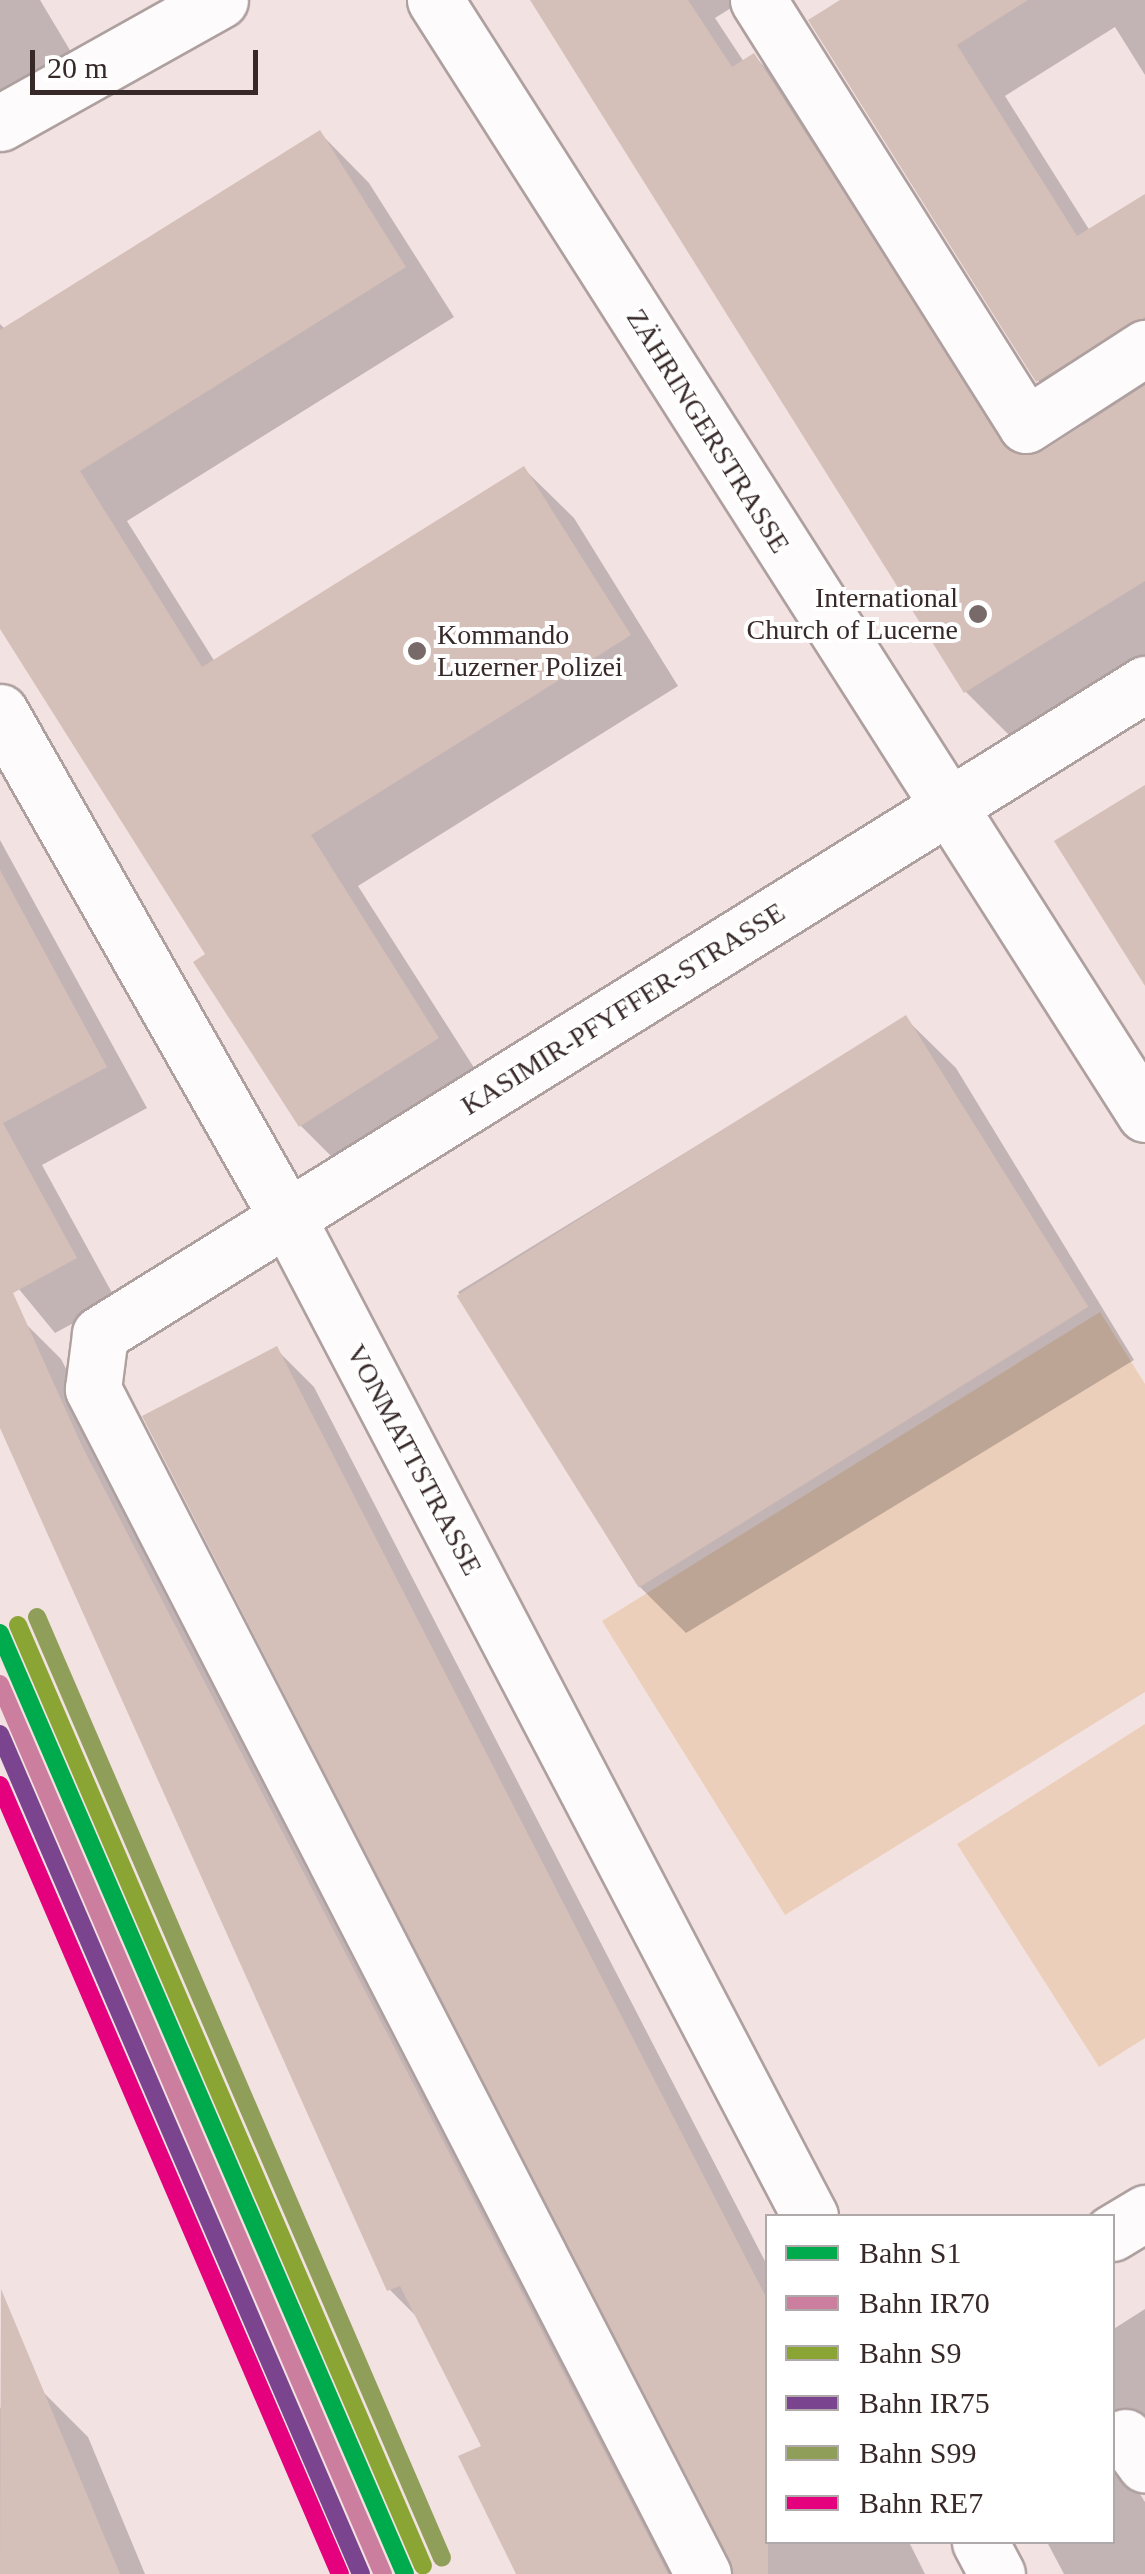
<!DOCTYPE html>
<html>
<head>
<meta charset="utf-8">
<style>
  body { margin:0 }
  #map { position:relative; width:1145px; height:2574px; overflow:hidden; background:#f3e2e2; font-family:Georgia,serif }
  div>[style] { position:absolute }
  .green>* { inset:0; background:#eccfba }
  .shadow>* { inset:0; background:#0003 }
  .building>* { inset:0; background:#d5bfb9; transform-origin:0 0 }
  .roads { filter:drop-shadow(2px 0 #afa0a0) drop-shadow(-2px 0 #afa0a0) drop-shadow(0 2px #afa0a0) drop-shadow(0 -2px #afa0a0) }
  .minor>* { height:55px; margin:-27.5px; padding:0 27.5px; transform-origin:27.5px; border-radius:27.5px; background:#fdfbfb }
  .rail-1>* { height:18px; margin:-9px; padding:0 9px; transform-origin:9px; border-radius:9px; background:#00ab4d }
  .rail-2>* { height:18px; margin:-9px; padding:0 9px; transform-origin:9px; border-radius:9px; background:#cc7e9f }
  .rail-3>* { height:18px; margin:-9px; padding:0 9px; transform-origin:9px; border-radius:9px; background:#8aa534 }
  .rail-4>* { height:18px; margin:-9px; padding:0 9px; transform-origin:9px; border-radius:9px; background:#7a448f }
  .rail-5>* { height:18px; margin:-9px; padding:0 9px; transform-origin:9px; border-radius:9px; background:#8f9e58 }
  .rail-6>* { height:18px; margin:-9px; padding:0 9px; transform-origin:9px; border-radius:9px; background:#e5007d }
  .dots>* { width:28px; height:28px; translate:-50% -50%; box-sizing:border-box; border:5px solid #fff; border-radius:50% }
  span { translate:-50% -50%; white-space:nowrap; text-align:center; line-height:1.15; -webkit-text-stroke:8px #fff; paint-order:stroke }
  .street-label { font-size:28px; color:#382929 }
  .poi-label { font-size:28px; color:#382929 }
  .right { translate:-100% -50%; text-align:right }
  .left { translate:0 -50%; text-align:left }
  .legend { position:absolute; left:765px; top:2214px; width:350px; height:330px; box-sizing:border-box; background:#fff; border:2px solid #afa9a9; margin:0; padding:12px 18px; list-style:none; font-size:30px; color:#382929 }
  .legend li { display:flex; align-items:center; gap:20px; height:50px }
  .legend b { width:50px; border:2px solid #afa9a9 }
  .scale { position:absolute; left:30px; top:50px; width:228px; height:45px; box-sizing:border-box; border:5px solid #382929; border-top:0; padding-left:12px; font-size:30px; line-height:35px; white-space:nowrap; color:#382929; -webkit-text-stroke:8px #fff; paint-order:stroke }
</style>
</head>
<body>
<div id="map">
  <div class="green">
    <i style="clip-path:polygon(1100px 1312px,1145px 1384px,1145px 1692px,785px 1915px,602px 1621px)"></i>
    <i style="clip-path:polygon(1145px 1724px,1145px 2038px,1099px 2067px,957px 1844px)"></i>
  </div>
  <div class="shadow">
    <i style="clip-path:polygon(0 0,40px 0,86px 77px,0 127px)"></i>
    <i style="clip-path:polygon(540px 0,744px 0,715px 18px,744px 62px,754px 56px,804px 106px,1024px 455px,1043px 454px,1085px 427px,1038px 380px,844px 0,1145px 0,1145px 75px,1115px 27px,1005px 96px,1090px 231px,1145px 197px,1145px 662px,1016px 742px,966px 692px)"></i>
    <i style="clip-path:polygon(320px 133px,369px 183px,454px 317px,127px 521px,215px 662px,524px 469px,574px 518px,678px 686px,358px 886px,487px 1088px,351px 1176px,301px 1126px,196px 962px,208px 955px,0 625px,0 324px,5px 329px)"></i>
    <i style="clip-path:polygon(0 840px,147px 1108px,42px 1165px,116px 1300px,55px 1333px,0 1266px)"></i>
    <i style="clip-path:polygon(905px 1018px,956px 1068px,1134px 1360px,686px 1633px,636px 1583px,458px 1292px)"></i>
    <i style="clip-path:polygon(24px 1322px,61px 1359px,684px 2574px,518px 2574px,484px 2447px,422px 2322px,389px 2289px,0 1418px,0 1336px)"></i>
    <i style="clip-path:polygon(276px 1349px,314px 1387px,768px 2267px,768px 2542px,909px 2542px,925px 2574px,733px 2574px)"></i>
    <i style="clip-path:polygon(1145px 2309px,1145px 2447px,1129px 2477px,1145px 2502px,1145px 2574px,1064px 2574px,1047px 2542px,1112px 2542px,1112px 2330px)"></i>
    <i style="clip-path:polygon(42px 2391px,88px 2437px,145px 2574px,0 2574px,0 2408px)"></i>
  </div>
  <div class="building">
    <i style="clip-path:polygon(530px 0,688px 0,732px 67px,754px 53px,1011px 452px,1043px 451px,1145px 385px,1145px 581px,964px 693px)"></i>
    <i style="clip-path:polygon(840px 0,1028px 0,957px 45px,1077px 236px,1145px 194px,1145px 317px,1036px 382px,808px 20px)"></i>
    <i style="clip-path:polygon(320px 130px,406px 267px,80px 471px,202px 667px,524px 466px,631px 635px,311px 835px,439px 1038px,299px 1127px,193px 962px,205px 954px,0 629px,0 330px)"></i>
    <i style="clip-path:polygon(1145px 785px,1145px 986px,1054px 841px)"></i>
    <i style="clip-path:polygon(0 870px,107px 1067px,3px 1123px,77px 1258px,13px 1293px,82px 1446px,668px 2574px,516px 2574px,458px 2456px,481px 2446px,400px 2286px,387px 2291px,0 1428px)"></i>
    <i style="left:906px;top:1015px;width:344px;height:530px;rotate:58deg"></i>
    <i style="clip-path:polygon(277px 1346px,768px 2301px,768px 2574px,734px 2574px,142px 1416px)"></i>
    <i style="clip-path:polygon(1px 2289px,120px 2574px,0 2574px)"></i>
  </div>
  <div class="roads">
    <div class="minor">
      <i style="left:435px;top:0;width:1321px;rotate:57.49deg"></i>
      <i style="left:758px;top:0;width:502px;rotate:57.76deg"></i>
      <i style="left:1026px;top:425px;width:142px;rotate:-32.9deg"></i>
      <i style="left:0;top:123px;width:252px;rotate:-29.2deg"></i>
      <i style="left:0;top:712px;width:581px;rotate:60.39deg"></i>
      <i style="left:287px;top:1217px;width:1128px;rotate:62.37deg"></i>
      <i style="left:1112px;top:2233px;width:39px;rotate:-31deg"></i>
      <i style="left:1125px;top:2437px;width:34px;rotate:54deg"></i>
      <i style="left:980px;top:2542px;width:36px;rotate:62deg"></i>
      <i style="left:703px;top:2574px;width:1333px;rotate:-117.24deg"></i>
      <i style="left:93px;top:1389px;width:55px;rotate:-82.7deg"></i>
      <i style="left:100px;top:1334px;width:1231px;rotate:-31.88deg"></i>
    </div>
  </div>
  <div class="rail-1">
    <i style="left:0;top:1633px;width:1024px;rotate:66.71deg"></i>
  </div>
  <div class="rail-2">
    <i style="left:0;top:1684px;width:969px;rotate:66.72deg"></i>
  </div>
  <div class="rail-3">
    <i style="left:18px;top:1625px;width:1024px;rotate:66.71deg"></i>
  </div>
  <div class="rail-4">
    <i style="left:0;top:1734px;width:914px;rotate:66.74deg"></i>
  </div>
  <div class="rail-5">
    <i style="left:37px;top:1617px;width:1024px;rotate:66.71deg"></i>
  </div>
  <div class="rail-6">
    <i style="left:0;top:1785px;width:859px;rotate:66.69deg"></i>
  </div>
  <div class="dots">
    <i style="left:978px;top:614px;background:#796a6a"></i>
    <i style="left:417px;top:651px;background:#796a6a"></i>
  </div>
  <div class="street-label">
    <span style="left:708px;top:431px;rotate:58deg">ZÄHRINGERSTRASSE</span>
    <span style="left:623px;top:1009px;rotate:-32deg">KASIMIR-PFYFFER-STRASSE</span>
    <span style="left:414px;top:1460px;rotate:62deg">VONMATTSTRASSE</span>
  </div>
  <div class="poi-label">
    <span class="right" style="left:958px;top:614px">International<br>Church of Lucerne</span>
    <span class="left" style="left:437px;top:651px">Kommando<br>Luzerner Polizei</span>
  </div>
  <ul class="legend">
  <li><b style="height:12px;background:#00ab4d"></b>Bahn S1</li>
  <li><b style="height:12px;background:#cc7e9f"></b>Bahn IR70</li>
  <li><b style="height:12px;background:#8aa534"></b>Bahn S9</li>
  <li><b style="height:12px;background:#7a448f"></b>Bahn IR75</li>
  <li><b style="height:12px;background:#8f9e58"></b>Bahn S99</li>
  <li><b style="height:12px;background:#e5007d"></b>Bahn RE7</li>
  </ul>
  <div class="scale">20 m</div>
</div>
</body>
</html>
